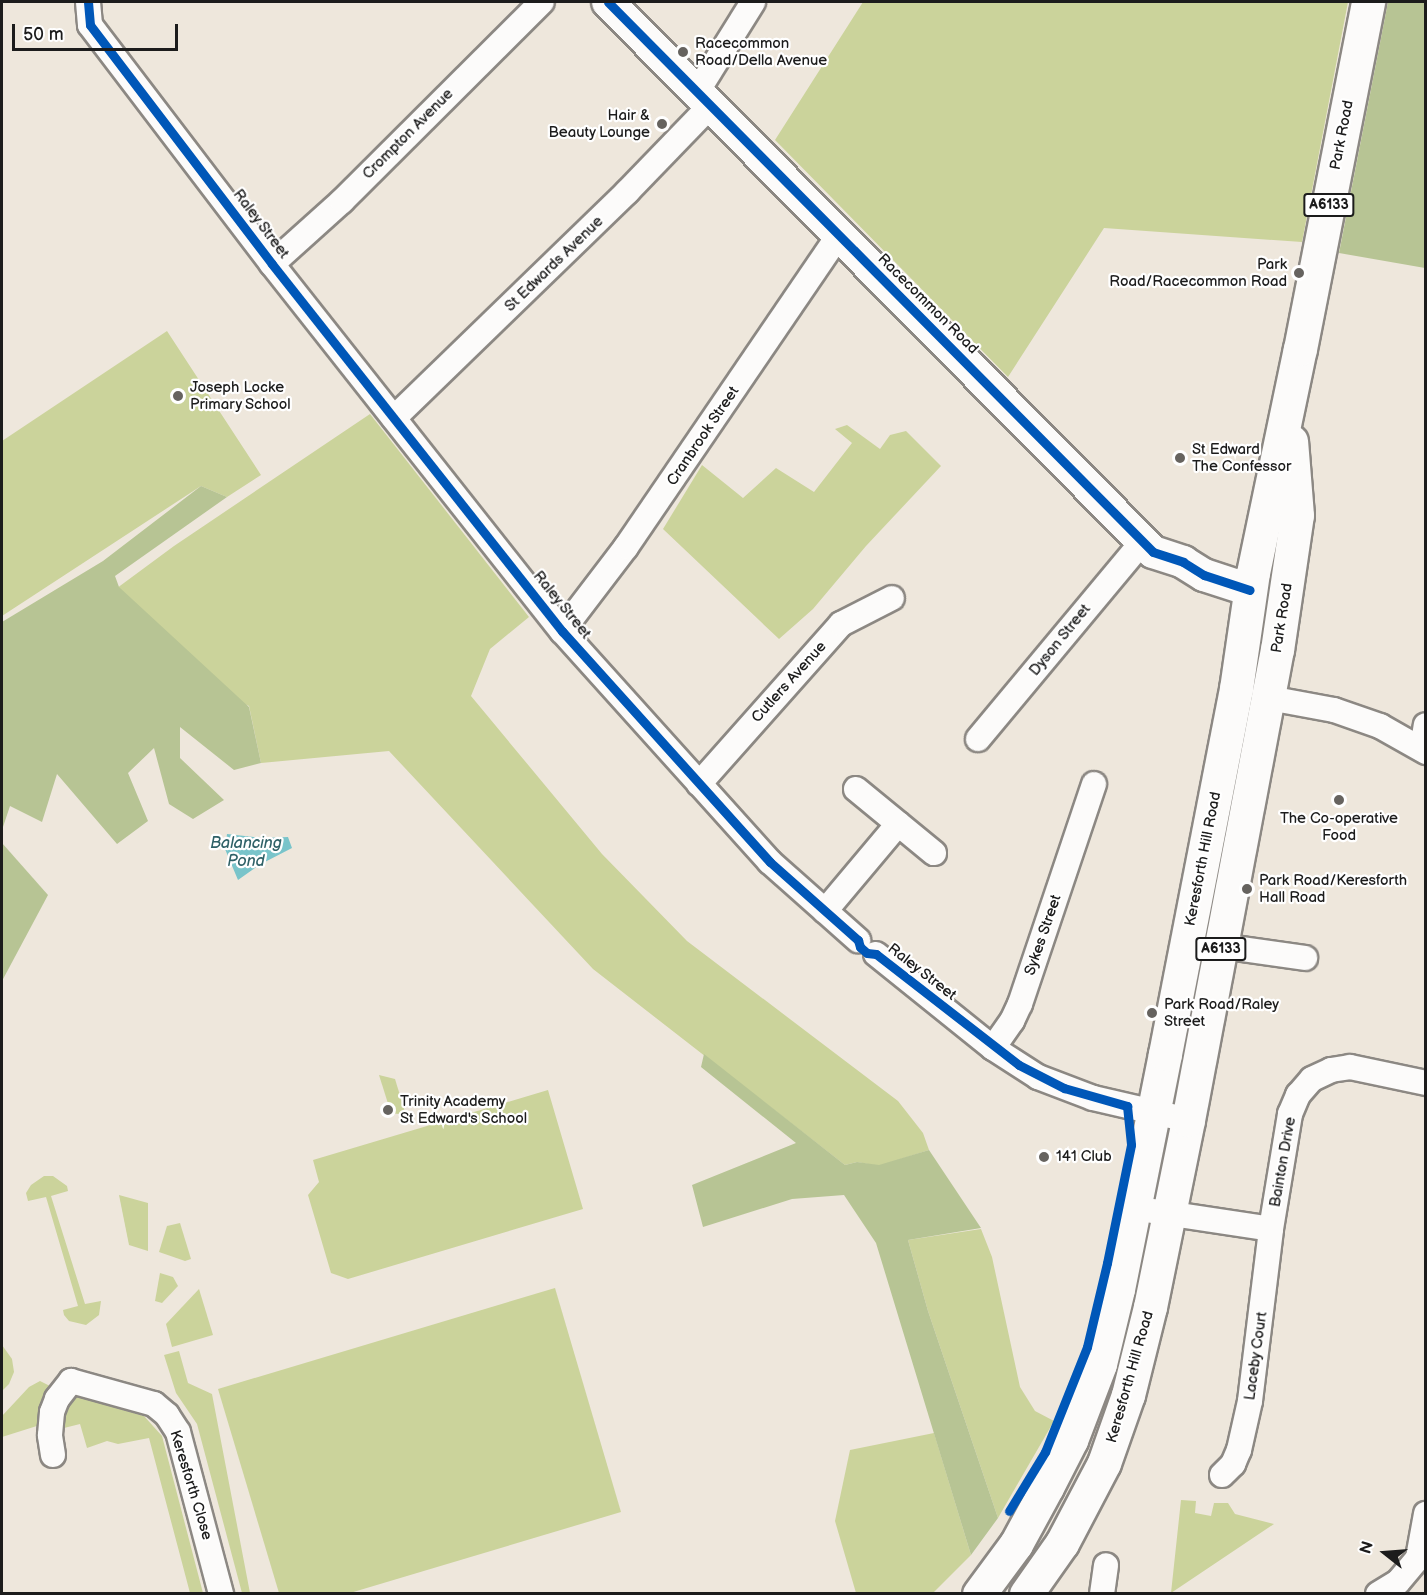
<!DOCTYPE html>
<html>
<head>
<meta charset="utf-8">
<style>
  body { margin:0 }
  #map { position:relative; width:1427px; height:1595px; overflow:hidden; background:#eee7dc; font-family:"Balsamiq Sans",sans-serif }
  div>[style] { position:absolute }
  .green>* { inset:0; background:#cbd39b }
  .forest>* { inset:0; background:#b7c494 }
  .water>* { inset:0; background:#79c4ca }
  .roads { filter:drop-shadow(2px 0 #8c8883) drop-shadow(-2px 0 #8c8883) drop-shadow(0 2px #8c8883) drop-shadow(0 -2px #8c8883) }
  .minor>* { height:24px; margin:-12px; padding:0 12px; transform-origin:12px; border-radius:12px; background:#fcfbfa }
  .tertiary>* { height:32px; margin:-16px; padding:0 16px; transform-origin:16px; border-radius:16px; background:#fcfbfa }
  .trunk>* { height:33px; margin:-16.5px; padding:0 16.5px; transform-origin:16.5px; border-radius:16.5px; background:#fcfbfa }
  .cycleway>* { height:9px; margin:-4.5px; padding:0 4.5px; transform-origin:4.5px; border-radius:4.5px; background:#0057b8 }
  .dots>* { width:16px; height:16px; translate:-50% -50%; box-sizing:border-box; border:3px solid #fff; border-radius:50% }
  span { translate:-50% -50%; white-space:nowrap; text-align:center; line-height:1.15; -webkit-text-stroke:4.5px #fff; paint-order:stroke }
  .shield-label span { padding:2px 4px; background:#fff; border:2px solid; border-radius:4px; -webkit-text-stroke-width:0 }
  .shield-label { font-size:14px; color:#1c1c1c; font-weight:700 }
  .poi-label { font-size:15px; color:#1c1c1c }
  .left { translate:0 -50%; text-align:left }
  .right { translate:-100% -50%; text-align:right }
  .street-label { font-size:15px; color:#1c1c1c }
  .water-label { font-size:16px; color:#2f6167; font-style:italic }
  .frame { position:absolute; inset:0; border:3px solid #1c1c1c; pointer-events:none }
  .north { position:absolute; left:1355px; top:1523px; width:60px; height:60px; -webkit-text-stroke:4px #fff; paint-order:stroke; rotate:287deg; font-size:16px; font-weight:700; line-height:24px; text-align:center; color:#1c1c1c }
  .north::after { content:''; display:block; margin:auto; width:21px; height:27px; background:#1c1c1c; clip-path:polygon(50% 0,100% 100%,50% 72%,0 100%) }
  .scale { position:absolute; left:12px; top:24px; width:166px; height:27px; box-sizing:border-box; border:3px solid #1c1c1c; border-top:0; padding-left:8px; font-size:18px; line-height:21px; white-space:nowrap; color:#1c1c1c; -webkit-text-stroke:4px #fff; paint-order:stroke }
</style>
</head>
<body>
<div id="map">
  <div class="green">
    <i style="clip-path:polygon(863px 2px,1348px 2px,1302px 242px,1104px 228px,1008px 377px,775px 140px)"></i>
    <i style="clip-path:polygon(167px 331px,261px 475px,227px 497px,201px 486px,2px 616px,2px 441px)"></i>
    <i style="clip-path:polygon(370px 414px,529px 617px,490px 649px,471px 696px,602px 854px,687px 941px,898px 1101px,923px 1133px,929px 1150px,879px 1166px,857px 1162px,845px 1165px,593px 969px,389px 751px,261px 763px,249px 706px,67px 625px,174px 546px)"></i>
    <i style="clip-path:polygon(847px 425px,880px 449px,890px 435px,906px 431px,941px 466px,866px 546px,813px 609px,779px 639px,663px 529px,702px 465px,743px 498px,776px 468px,814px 492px,852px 443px,835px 429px)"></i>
    <i style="clip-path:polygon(379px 1075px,395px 1079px,406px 1115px,391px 1113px)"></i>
    <i style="clip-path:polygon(548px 1090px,583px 1209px,348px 1279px,331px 1273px,308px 1195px,319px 1182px,313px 1160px)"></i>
    <i style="clip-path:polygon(44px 1176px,53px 1176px,67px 1186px,68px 1191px,51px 1196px,85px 1304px,101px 1301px,99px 1315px,86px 1325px,69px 1321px,64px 1315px,63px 1310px,78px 1306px,46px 1197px,28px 1201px,26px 1193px,31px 1185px)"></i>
    <i style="clip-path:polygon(119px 1195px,148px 1203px,148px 1251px,129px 1245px)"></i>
    <i style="clip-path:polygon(180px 1223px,191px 1259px,185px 1261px,159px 1252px,167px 1226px)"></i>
    <i style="clip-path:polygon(981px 1229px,992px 1257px,1020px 1387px,1035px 1411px,1054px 1421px,998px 1518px,928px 1311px,908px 1240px)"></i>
    <i style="clip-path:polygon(160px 1273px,173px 1277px,178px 1286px,162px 1303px,155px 1301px)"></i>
    <i style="clip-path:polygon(555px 1288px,621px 1512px,350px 1593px,279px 1593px,218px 1389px)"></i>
    <i style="clip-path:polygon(199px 1289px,213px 1335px,172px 1347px,166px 1324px)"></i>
    <i style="clip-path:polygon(2px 1345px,12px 1359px,14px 1372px,9px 1384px,2px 1391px)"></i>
    <i style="clip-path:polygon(179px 1351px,188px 1383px,212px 1394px,250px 1593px,242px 1593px,197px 1424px,176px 1393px,164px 1355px)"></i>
    <i style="clip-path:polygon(40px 1381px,50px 1386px,41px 1401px,40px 1425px,2px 1437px,2px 1416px,29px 1387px)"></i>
    <i style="clip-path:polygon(75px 1396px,144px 1416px,162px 1436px,203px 1593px,190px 1593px,149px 1438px,118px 1444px,107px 1441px,87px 1448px,80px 1424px,60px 1429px,59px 1416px)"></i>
    <i style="clip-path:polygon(934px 1433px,971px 1555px,933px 1593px,856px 1593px,835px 1521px,850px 1450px)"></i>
    <i style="clip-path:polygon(1181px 1500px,1196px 1501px,1195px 1513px,1211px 1516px,1214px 1503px,1228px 1503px,1235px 1514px,1274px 1524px,1171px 1593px)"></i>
  </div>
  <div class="forest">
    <i style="clip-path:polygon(1388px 2px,1425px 2px,1425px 268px,1339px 253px)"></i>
    <i style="clip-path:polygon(201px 486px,227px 497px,115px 576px,119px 587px,249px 707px,261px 763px,234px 770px,180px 727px,180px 758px,224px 800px,193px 819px,169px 804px,154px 748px,128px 773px,148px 821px,117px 844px,57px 774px,42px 822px,10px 806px,2px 830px,2px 622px,103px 561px)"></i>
    <i style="clip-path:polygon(2px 843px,48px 895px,2px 981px)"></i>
    <i style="clip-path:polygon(704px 1054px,845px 1165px,857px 1162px,879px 1165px,929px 1150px,981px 1228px,908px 1240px,928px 1311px,998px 1518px,971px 1555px,876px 1243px,844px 1195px,792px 1199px,703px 1227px,692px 1185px,796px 1143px,701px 1067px)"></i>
  </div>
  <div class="water">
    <i style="clip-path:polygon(227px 834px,264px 838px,288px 837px,292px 848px,259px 865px,238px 880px,225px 849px)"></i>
  </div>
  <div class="roads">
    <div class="minor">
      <i style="left:88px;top:2px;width:23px;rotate:85deg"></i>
      <i style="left:90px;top:25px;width:300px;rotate:52.7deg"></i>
      <i style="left:272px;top:264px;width:468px;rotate:51.7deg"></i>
      <i style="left:562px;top:631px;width:311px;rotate:48deg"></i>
      <i style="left:770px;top:862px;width:118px;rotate:41.6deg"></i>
      <i style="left:697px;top:92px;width:106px;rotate:-58.1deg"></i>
      <i style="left:272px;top:264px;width:94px;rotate:-42deg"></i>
      <i style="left:342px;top:201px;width:282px;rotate:-44.9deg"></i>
      <i style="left:394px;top:418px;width:325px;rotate:-44.1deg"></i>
      <i style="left:627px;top:192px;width:121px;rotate:-46deg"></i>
      <i style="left:562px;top:631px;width:106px;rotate:-52.7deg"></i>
      <i style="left:626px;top:547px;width:376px;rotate:-55.7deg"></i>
      <i style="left:1269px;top:698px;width:66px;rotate:10.5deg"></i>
      <i style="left:1334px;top:710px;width:49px;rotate:19.2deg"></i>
      <i style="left:1380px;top:726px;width:53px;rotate:29.5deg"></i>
      <i style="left:978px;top:739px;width:256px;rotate:-50.2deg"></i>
      <i style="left:1422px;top:749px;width:24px;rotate:-81deg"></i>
      <i style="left:699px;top:784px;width:214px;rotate:-48.4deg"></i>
      <i style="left:841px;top:624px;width:57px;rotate:-27deg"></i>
      <i style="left:856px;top:789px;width:101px;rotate:39.4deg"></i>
      <i style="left:825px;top:911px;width:114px;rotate:-50deg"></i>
      <i style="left:1221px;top:946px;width:85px;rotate:8.1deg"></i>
      <i style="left:876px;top:954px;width:150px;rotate:38.8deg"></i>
      <i style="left:993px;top:1048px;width:54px;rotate:32.8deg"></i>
      <i style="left:1038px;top:1077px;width:59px;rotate:20.9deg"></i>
      <i style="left:1093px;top:1098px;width:98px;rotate:13deg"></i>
      <i style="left:993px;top:1048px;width:33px;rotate:-55deg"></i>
      <i style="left:1012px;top:1021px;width:19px;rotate:-65deg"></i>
      <i style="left:1020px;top:1004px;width:232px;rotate:-71.4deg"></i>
      <i style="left:1152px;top:1211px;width:120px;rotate:8.6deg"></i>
      <i style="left:1271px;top:1229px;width:117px;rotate:-80.6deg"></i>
      <i style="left:1290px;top:1114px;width:21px;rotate:-67deg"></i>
      <i style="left:1298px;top:1095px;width:21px;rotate:-49deg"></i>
      <i style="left:1312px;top:1079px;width:21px;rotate:-25deg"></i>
      <i style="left:1331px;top:1070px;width:19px;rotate:-9deg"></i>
      <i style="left:1350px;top:1067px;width:78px;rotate:11.9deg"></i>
      <i style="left:53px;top:1455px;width:20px;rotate:-99deg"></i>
      <i style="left:50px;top:1435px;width:23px;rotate:-85deg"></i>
      <i style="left:52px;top:1412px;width:14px;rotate:-69deg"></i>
      <i style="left:57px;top:1399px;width:23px;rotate:-52deg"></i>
      <i style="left:71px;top:1381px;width:86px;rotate:15.5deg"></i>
      <i style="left:154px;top:1404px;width:17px;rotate:40deg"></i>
      <i style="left:167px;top:1415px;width:20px;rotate:57deg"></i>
      <i style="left:178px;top:1432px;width:168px;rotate:75.1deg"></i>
      <i style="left:1222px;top:1475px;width:16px;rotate:-45deg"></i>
      <i style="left:1233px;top:1464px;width:15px;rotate:-67deg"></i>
      <i style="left:1239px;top:1450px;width:50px;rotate:-77.3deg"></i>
      <i style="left:1250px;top:1401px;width:173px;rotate:-83deg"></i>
      <i style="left:1102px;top:1594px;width:29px;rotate:-82deg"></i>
      <i style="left:1378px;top:1594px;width:23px;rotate:-31deg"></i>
      <i style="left:1398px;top:1582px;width:31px;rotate:-50deg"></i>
      <i style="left:1418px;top:1558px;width:45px;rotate:-79.7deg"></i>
    </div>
    <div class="tertiary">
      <i style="left:608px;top:2px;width:774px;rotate:45.26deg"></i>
      <i style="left:1153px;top:552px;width:32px;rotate:18deg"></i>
      <i style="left:1183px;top:562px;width:25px;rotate:32deg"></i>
      <i style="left:1204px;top:575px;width:48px;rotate:18.1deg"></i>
    </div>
    <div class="trunk">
      <i style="left:979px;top:1594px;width:62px;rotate:-53.5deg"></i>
      <i style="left:1016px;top:1544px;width:65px;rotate:-61.5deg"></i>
      <i style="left:1047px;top:1487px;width:53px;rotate:-62.9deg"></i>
      <i style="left:1071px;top:1440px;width:81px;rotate:-69.1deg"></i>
      <i style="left:1100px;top:1364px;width:77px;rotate:-76.5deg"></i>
      <i style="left:1118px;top:1289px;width:240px;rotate:-78.7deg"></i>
      <i style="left:1165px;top:1054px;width:372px;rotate:-79deg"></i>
      <i style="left:1236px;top:689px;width:117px;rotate:-81.7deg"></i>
      <i style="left:1253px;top:573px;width:229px;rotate:-78.2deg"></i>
      <i style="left:1300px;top:349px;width:354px;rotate:-78.9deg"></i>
      <i style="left:1026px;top:1594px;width:62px;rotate:-54.8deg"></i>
      <i style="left:1062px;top:1543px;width:90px;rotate:-62.3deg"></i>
      <i style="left:1104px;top:1463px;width:72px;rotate:-70.6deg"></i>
      <i style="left:1128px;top:1395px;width:91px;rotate:-76deg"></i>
      <i style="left:1150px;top:1307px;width:191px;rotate:-78.5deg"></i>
      <i style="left:1188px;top:1120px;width:478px;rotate:-79.3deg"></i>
      <i style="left:1277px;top:650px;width:136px;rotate:-81.6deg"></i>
      <i style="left:1297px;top:515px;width:74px;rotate:-94.6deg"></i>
    </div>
  </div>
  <div class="cycleway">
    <i style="left:88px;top:2px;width:23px;rotate:85deg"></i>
    <i style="left:90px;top:25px;width:300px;rotate:52.7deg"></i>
    <i style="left:272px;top:264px;width:468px;rotate:51.7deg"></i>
    <i style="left:562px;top:631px;width:311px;rotate:48deg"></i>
    <i style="left:770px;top:862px;width:118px;rotate:41.6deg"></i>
    <i style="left:858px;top:940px;width:7px;rotate:74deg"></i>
    <i style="left:860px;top:947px;width:9px;rotate:41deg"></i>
    <i style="left:867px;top:953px;width:9px;rotate:6deg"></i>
    <i style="left:876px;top:954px;width:181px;rotate:37.8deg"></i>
    <i style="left:1019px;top:1065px;width:51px;rotate:27.1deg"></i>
    <i style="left:1064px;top:1088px;width:66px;rotate:15.9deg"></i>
    <i style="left:1127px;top:1106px;width:39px;rotate:84deg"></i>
    <i style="left:1131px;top:1145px;width:120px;rotate:101.5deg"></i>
    <i style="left:1107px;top:1263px;width:86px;rotate:103.4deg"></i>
    <i style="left:1087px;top:1347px;width:113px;rotate:111.8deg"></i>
    <i style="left:1045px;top:1452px;width:69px;rotate:121.4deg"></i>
    <i style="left:608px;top:2px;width:774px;rotate:45.26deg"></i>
    <i style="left:1153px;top:552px;width:32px;rotate:18deg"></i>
    <i style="left:1183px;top:562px;width:25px;rotate:32deg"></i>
    <i style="left:1204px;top:575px;width:48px;rotate:18.1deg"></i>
  </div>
  <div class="dots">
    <i style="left:683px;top:52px;background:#66635f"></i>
    <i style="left:662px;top:124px;background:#66635f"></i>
    <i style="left:1299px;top:273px;background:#66635f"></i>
    <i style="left:178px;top:396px;background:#66635f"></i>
    <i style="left:1180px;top:458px;background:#66635f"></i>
    <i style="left:1339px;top:800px;background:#66635f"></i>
    <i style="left:1247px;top:889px;background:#66635f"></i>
    <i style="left:1152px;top:1013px;background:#66635f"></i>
    <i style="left:388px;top:1110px;background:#66635f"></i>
    <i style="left:1044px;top:1157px;background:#66635f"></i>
  </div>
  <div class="shield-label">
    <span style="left:1329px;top:205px">A6133</span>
    <span style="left:1221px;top:949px">A6133</span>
  </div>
  <div class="poi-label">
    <span class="left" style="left:695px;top:52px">Racecommon<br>Road/Della Avenue</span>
    <span class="right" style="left:650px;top:124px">Hair &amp;<br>Beauty Lounge</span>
    <span class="right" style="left:1287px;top:273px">Park<br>Road/Racecommon Road</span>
    <span class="left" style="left:190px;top:396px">Joseph Locke<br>Primary School</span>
    <span class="left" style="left:1192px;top:458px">St Edward<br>The Confessor</span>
    <span style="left:1339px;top:827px">The Co-operative<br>Food</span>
    <span class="left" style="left:1259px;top:889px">Park Road/Keresforth<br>Hall Road</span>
    <span class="left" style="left:1164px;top:1013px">Park Road/Raley<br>Street</span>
    <span class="left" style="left:400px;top:1110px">Trinity Academy<br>St Edward's School</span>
    <span class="left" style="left:1056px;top:1157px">141 Club</span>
  </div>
  <div class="street-label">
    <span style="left:408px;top:134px;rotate:-45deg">Crompton Avenue</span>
    <span style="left:1342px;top:135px;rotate:-79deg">Park Road</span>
    <span style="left:261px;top:224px;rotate:53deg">Raley Street</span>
    <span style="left:554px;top:264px;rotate:-44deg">St Edwards Avenue</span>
    <span style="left:928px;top:304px;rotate:45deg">Racecommon Road</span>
    <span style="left:703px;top:436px;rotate:-56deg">Cranbrook Street</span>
    <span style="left:562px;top:605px;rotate:51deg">Raley Street</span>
    <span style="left:1282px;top:618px;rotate:-81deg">Park Road</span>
    <span style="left:1060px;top:640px;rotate:-51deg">Dyson Street</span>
    <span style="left:789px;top:682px;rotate:-48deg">Cutlers Avenue</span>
    <span style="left:1203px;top:859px;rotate:-79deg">Keresforth Hill Road</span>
    <span style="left:1043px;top:935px;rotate:-71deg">Sykes Street</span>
    <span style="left:922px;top:972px;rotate:38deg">Raley Street</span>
    <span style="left:1283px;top:1162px;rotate:-80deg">Bainton Drive</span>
    <span style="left:1256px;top:1356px;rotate:-82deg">Laceby Court</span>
    <span style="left:1130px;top:1377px;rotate:-74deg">Keresforth Hill Road</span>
    <span style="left:191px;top:1485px;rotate:73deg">Keresforth Close</span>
  </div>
  <div class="water-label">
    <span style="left:246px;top:853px">Balancing<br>Pond</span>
  </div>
  <div class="frame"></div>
  <div class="north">N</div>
  <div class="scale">50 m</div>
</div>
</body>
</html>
